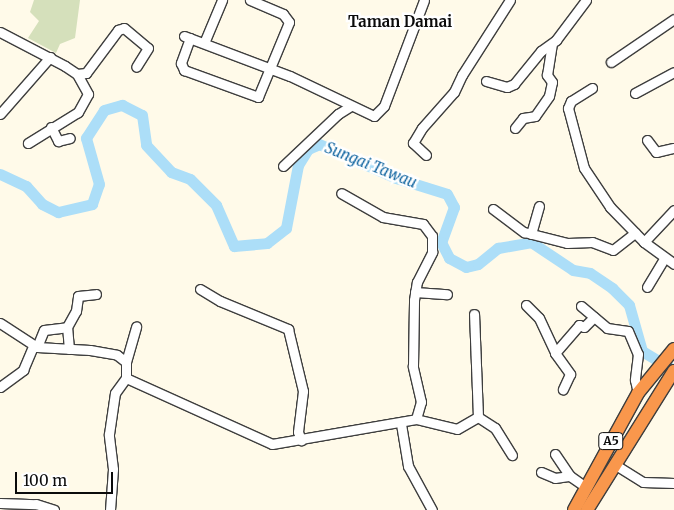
<!DOCTYPE html>
<html>
<head>
<meta charset="utf-8">
<style>
  body { margin:0 }
  #map { position:relative; width:674px; height:510px; overflow:hidden; background:#fffae9; font-family:Merriweather,serif }
  div>[style] { position:absolute }
  .cemetery>* { inset:0; background:#d5e0bb }
  .river>* { height:11px; margin:-5.5px; padding:0 5.5px; transform-origin:5.5px; border-radius:5.5px; background:#acdef8 }
  .roads { filter:drop-shadow(1px 0 #3e3e3e) drop-shadow(-1px 0 #3e3e3e) drop-shadow(0 1px #3e3e3e) drop-shadow(0 -1px #3e3e3e) }
  .minor>* { height:9px; margin:-4.5px; padding:0 4.5px; transform-origin:4.5px; border-radius:4.5px; background:#fff }
  .highway>* { height:12px; margin:-6px; padding:0 6px; transform-origin:6px; border-radius:6px; background:#f9974c }
  span { translate:-50% -50%; white-space:nowrap; text-align:center; line-height:1.15; -webkit-text-stroke:5px #fff; paint-order:stroke }
  .shield-label span { padding:1px 4px; background:#fff; border:1px solid; border-radius:4px; -webkit-text-stroke-width:0 }
  .shield-label { font-size:12px; color:#0b0b0b; font-weight:700 }
  .neighbourhood-label { font-size:15px; color:#0b0b0b; font-weight:700 }
  .water-label { font-size:15px; color:#1165a0; font-style:italic }
  .scale { position:absolute; left:15px; top:472px; width:98px; height:22px; box-sizing:border-box; border:2px solid #0b0b0b; border-top:0; padding-left:6px; font-size:15px; line-height:18px; white-space:nowrap; color:#0b0b0b; -webkit-text-stroke:4px #fff; paint-order:stroke }
</style>
</head>
<body>
<div id="map">
  <div class="cemetery">
    <i style="clip-path:polygon(34px 0,80px 0,75px 38px,60px 44px,56px 53px,28px 38px,39px 21px,30px 12px)"></i>
  </div>
  <div class="river">
    <i style="left:0;top:174px;width:29px;rotate:25deg"></i>
    <i style="left:26px;top:186px;width:24px;rotate:48deg"></i>
    <i style="left:42px;top:204px;width:18px;rotate:27deg"></i>
    <i style="left:58px;top:212px;width:35px;rotate:-13deg"></i>
    <i style="left:92px;top:204px;width:21px;rotate:-71deg"></i>
    <i style="left:99px;top:184px;width:48px;rotate:-105.8deg"></i>
    <i style="left:86px;top:138px;width:33px;rotate:-57deg"></i>
    <i style="left:104px;top:110px;width:19px;rotate:-16deg"></i>
    <i style="left:122px;top:105px;width:22px;rotate:27deg"></i>
    <i style="left:142px;top:115px;width:30px;rotate:82deg"></i>
    <i style="left:146px;top:145px;width:37px;rotate:47deg"></i>
    <i style="left:171px;top:172px;width:20px;rotate:20deg"></i>
    <i style="left:190px;top:179px;width:37px;rotate:45deg"></i>
    <i style="left:216px;top:205px;width:45px;rotate:66.3deg"></i>
    <i style="left:234px;top:246px;width:33px;rotate:-5deg"></i>
    <i style="left:267px;top:243px;width:24px;rotate:-38deg"></i>
    <i style="left:286px;top:228px;width:64px;rotate:-79.2deg"></i>
    <i style="left:298px;top:165px;width:19px;rotate:-58deg"></i>
    <i style="left:308px;top:149px;width:12px;rotate:-24deg"></i>
    <i style="left:319px;top:144px;width:84px;rotate:23.8deg"></i>
    <i style="left:396px;top:178px;width:53px;rotate:17.4deg"></i>
    <i style="left:447px;top:194px;width:15px;rotate:62deg"></i>
    <i style="left:454px;top:207px;width:37px;rotate:110deg"></i>
    <i style="left:441px;top:242px;width:18px;rotate:63deg"></i>
    <i style="left:449px;top:258px;width:19px;rotate:28deg"></i>
    <i style="left:466px;top:267px;width:12px;rotate:-14deg"></i>
    <i style="left:478px;top:264px;width:26px;rotate:-39deg"></i>
    <i style="left:498px;top:248px;width:34px;rotate:-10deg"></i>
    <i style="left:531px;top:242px;width:50px;rotate:33.7deg"></i>
    <i style="left:573px;top:270px;width:17px;rotate:10deg"></i>
    <i style="left:590px;top:273px;width:27px;rotate:34deg"></i>
    <i style="left:612px;top:288px;width:24px;rotate:45deg"></i>
    <i style="left:629px;top:305px;width:48px;rotate:74.2deg"></i>
    <i style="left:642px;top:351px;width:33px;rotate:31deg"></i>
  </div>
  <div class="roads">
    <div class="minor">
      <i style="left:0;top:32px;width:73px;rotate:27.6deg"></i>
      <i style="left:65px;top:66px;width:14px;rotate:34deg"></i>
      <i style="left:77px;top:74px;width:23px;rotate:61deg"></i>
      <i style="left:88px;top:94px;width:21px;rotate:119deg"></i>
      <i style="left:78px;top:112px;width:59px;rotate:148.2deg"></i>
      <i style="left:184px;top:36px;width:113px;rotate:20.7deg"></i>
      <i style="left:290px;top:76px;width:93px;rotate:25.5deg"></i>
      <i style="left:374px;top:116px;width:14px;rotate:-45deg"></i>
      <i style="left:384px;top:106px;width:113px;rotate:-69.3deg"></i>
      <i style="left:190px;top:38px;width:27px;rotate:110deg"></i>
      <i style="left:181px;top:63px;width:8px;rotate:67deg"></i>
      <i style="left:184px;top:70px;width:79px;rotate:20deg"></i>
      <i style="left:258px;top:97px;width:81px;rotate:-67.5deg"></i>
      <i style="left:289px;top:22px;width:10px;rotate:-127deg"></i>
      <i style="left:283px;top:14px;width:36px;rotate:-157deg"></i>
      <i style="left:204px;top:43px;width:47px;rotate:-67.3deg"></i>
      <i style="left:611px;top:62px;width:76px;rotate:-34.3deg"></i>
      <i style="left:77px;top:74px;width:9px;rotate:-6deg"></i>
      <i style="left:86px;top:73px;width:54px;rotate:-53.3deg"></i>
      <i style="left:118px;top:30px;width:6px;rotate:-18deg"></i>
      <i style="left:124px;top:28px;width:31px;rotate:40deg"></i>
      <i style="left:148px;top:48px;width:22px;rotate:122deg"></i>
      <i style="left:486px;top:81px;width:22px;rotate:16deg"></i>
      <i style="left:507px;top:87px;width:8px;rotate:-23deg"></i>
      <i style="left:514px;top:84px;width:43px;rotate:-50.7deg"></i>
      <i style="left:541px;top:51px;width:19px;rotate:-36deg"></i>
      <i style="left:556px;top:40px;width:50px;rotate:-53.1deg"></i>
      <i style="left:592px;top:88px;width:25px;rotate:148deg"></i>
      <i style="left:571px;top:101px;width:8px;rotate:113deg"></i>
      <i style="left:568px;top:108px;width:62px;rotate:75.1deg"></i>
      <i style="left:584px;top:168px;width:47px;rotate:56.3deg"></i>
      <i style="left:610px;top:207px;width:49px;rotate:45.8deg"></i>
      <i style="left:644px;top:242px;width:37px;rotate:36deg"></i>
      <i style="left:635px;top:93px;width:44px;rotate:-28.3deg"></i>
      <i style="left:0;top:114px;width:76px;rotate:-48.7deg"></i>
      <i style="left:51px;top:127px;width:16px;rotate:63deg"></i>
      <i style="left:58px;top:141px;width:12px;rotate:-14deg"></i>
      <i style="left:515px;top:128px;width:13px;rotate:-51deg"></i>
      <i style="left:523px;top:118px;width:12px;rotate:-9deg"></i>
      <i style="left:535px;top:116px;width:24px;rotate:-55deg"></i>
      <i style="left:549px;top:96px;width:14px;rotate:-78deg"></i>
      <i style="left:552px;top:82px;width:9px;rotate:-126deg"></i>
      <i style="left:547px;top:75px;width:31px;rotate:-81deg"></i>
      <i style="left:647px;top:140px;width:15px;rotate:53deg"></i>
      <i style="left:656px;top:152px;width:18px;rotate:-13deg"></i>
      <i style="left:426px;top:155px;width:18px;rotate:-137deg"></i>
      <i style="left:413px;top:143px;width:17px;rotate:-59deg"></i>
      <i style="left:422px;top:128px;width:48px;rotate:-48.4deg"></i>
      <i style="left:454px;top:92px;width:19px;rotate:-65deg"></i>
      <i style="left:462px;top:75px;width:89px;rotate:-57.4deg"></i>
      <i style="left:283px;top:166px;width:76px;rotate:-43.4deg"></i>
      <i style="left:338px;top:114px;width:15px;rotate:-32deg"></i>
      <i style="left:493px;top:209px;width:39px;rotate:37deg"></i>
      <i style="left:524px;top:232px;width:44px;rotate:14.3deg"></i>
      <i style="left:567px;top:243px;width:25px;rotate:-2deg"></i>
      <i style="left:592px;top:242px;width:22px;rotate:21deg"></i>
      <i style="left:613px;top:250px;width:28px;rotate:-38deg"></i>
      <i style="left:531px;top:234px;width:29px;rotate:-74deg"></i>
      <i style="left:644px;top:242px;width:44px;rotate:-46.8deg"></i>
      <i style="left:647px;top:287px;width:33px;rotate:-59deg"></i>
      <i style="left:200px;top:289px;width:23px;rotate:31deg"></i>
      <i style="left:220px;top:301px;width:74px;rotate:22.4deg"></i>
      <i style="left:288px;top:329px;width:64px;rotate:76.4deg"></i>
      <i style="left:303px;top:391px;width:41px;rotate:97deg"></i>
      <i style="left:298px;top:432px;width:9px;rotate:69deg"></i>
      <i style="left:415px;top:292px;width:32px;rotate:4deg"></i>
      <i style="left:526px;top:305px;width:18px;rotate:45deg"></i>
      <i style="left:539px;top:318px;width:38px;rotate:65deg"></i>
      <i style="left:555px;top:353px;width:26px;rotate:54deg"></i>
      <i style="left:570px;top:374px;width:17px;rotate:115deg"></i>
      <i style="left:581px;top:306px;width:34px;rotate:40deg"></i>
      <i style="left:607px;top:328px;width:21px;rotate:8deg"></i>
      <i style="left:628px;top:331px;width:25px;rotate:67deg"></i>
      <i style="left:638px;top:354px;width:26px;rotate:97deg"></i>
      <i style="left:635px;top:380px;width:13px;rotate:77deg"></i>
      <i style="left:0;top:323px;width:44px;rotate:33deg"></i>
      <i style="left:37px;top:347px;width:53px;rotate:3.2deg"></i>
      <i style="left:90px;top:350px;width:27px;rotate:10deg"></i>
      <i style="left:117px;top:355px;width:11px;rotate:38deg"></i>
      <i style="left:126px;top:362px;width:16px;rotate:90deg"></i>
      <i style="left:37px;top:347px;width:18px;rotate:-68deg"></i>
      <i style="left:44px;top:330px;width:23px;rotate:-7deg"></i>
      <i style="left:69px;top:349px;width:22px;rotate:-95deg"></i>
      <i style="left:67px;top:327px;width:18px;rotate:-61deg"></i>
      <i style="left:76px;top:311px;width:15px;rotate:-82deg"></i>
      <i style="left:78px;top:296px;width:18px;rotate:-6deg"></i>
      <i style="left:555px;top:353px;width:37px;rotate:-49deg"></i>
      <i style="left:579px;top:325px;width:5px;rotate:22deg"></i>
      <i style="left:584px;top:327px;width:14px;rotate:-45deg"></i>
      <i style="left:126px;top:362px;width:37px;rotate:-74deg"></i>
      <i style="left:126px;top:378px;width:160px;rotate:24.3deg"></i>
      <i style="left:272px;top:444px;width:146px;rotate:-9.8deg"></i>
      <i style="left:416px;top:419px;width:18px;rotate:-74deg"></i>
      <i style="left:421px;top:402px;width:37px;rotate:-103deg"></i>
      <i style="left:413px;top:366px;width:66px;rotate:-89.1deg"></i>
      <i style="left:414px;top:300px;width:18px;rotate:-81deg"></i>
      <i style="left:417px;top:282px;width:34px;rotate:-63deg"></i>
      <i style="left:432px;top:252px;width:16px;rotate:-90deg"></i>
      <i style="left:432px;top:236px;width:15px;rotate:-127deg"></i>
      <i style="left:423px;top:224px;width:41px;rotate:-170.1deg"></i>
      <i style="left:383px;top:217px;width:48px;rotate:-150.3deg"></i>
      <i style="left:0;top:387px;width:29px;rotate:-36deg"></i>
      <i style="left:23px;top:370px;width:26px;rotate:-67deg"></i>
      <i style="left:478px;top:417px;width:20px;rotate:33deg"></i>
      <i style="left:495px;top:428px;width:32px;rotate:58deg"></i>
      <i style="left:416px;top:419px;width:42px;rotate:13.7deg"></i>
      <i style="left:457px;top:429px;width:24px;rotate:-30deg"></i>
      <i style="left:478px;top:417px;width:103px;rotate:-92.2deg"></i>
      <i style="left:401px;top:424px;width:43px;rotate:80.5deg"></i>
      <i style="left:408px;top:466px;width:50px;rotate:61.4deg"></i>
      <i style="left:555px;top:454px;width:27px;rotate:56deg"></i>
      <i style="left:570px;top:476px;width:19px;rotate:35deg"></i>
      <i style="left:614px;top:464px;width:34px;rotate:32deg"></i>
      <i style="left:643px;top:482px;width:31px;rotate:2deg"></i>
      <i style="left:541px;top:472px;width:15px;rotate:23deg"></i>
      <i style="left:555px;top:478px;width:15px;rotate:-8deg"></i>
      <i style="left:0;top:503px;width:36px;rotate:2deg"></i>
      <i style="left:36px;top:504px;width:19px;rotate:18deg"></i>
      <i style="left:110px;top:510px;width:41px;rotate:-85.8deg"></i>
      <i style="left:113px;top:469px;width:35px;rotate:-97deg"></i>
      <i style="left:109px;top:434px;width:41px;rotate:-81.7deg"></i>
      <i style="left:115px;top:393px;width:19px;rotate:-54deg"></i>
    </div>
    <div class="highway">
      <i style="left:574px;top:510px;width:133px;rotate:-61.3deg"></i>
      <i style="left:638px;top:393px;width:57px;rotate:-50.7deg"></i>
      <i style="left:587px;top:510px;width:164px;rotate:-58deg"></i>
    </div>
  </div>
  <div class="shield-label">
    <span style="left:611px;top:441px">A5</span>
  </div>
  <div class="neighbourhood-label">
    <span style="left:400px;top:22px">Taman Damai</span>
  </div>
  <div class="water-label">
    <span style="left:371px;top:165px;rotate:22deg">Sungai Tawau</span>
  </div>
  <div class="scale">100 m</div>
</div>
</body>
</html>
